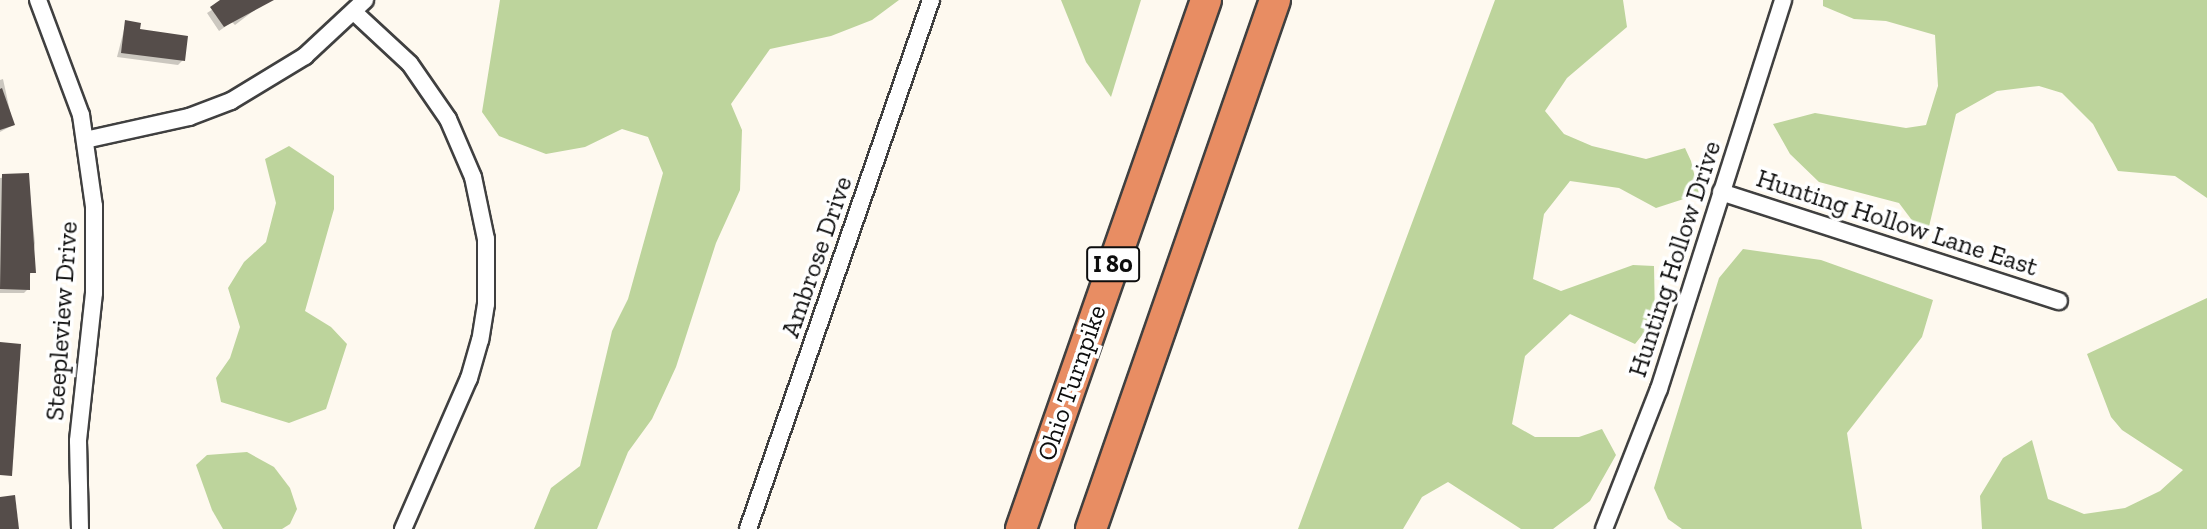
<!DOCTYPE html>
<html>
<head>
<meta charset="utf-8">
<style>
  body { margin:0 }
  #map { position:relative; width:2207px; height:529px; overflow:hidden; background:#fef9ef; font-family:"Zilla Slab",serif }
  div>[style] { position:absolute }
  .forest>* { inset:0; background:#bdd49c }
  .shadow>* { inset:0; background:#0003 }
  .building>* { inset:0; background:#554d4a }
  .roads { filter:drop-shadow(2px 0 #404040) drop-shadow(-2px 0 #404040) drop-shadow(0 2px #404040) drop-shadow(0 -2px #404040) }
  .street>* { height:16px; margin:-8px; padding:0 8px; transform-origin:8px; border-radius:8px; background:#fff }
  .highway>* { height:30px; margin:-15px; padding:0 15px; transform-origin:15px; border-radius:15px; background:#e88d63 }
  span { translate:-50% -50%; white-space:nowrap; text-align:center; line-height:1.15; -webkit-text-stroke:7px #fff; paint-order:stroke }
  .shield-label span { padding:2px 5px; background:#fff; border:2px solid; border-radius:5px; -webkit-text-stroke-width:0 }
  .shield-label { font-size:24px; color:#0d0d0d; font-weight:700 }
  .street-label { font-size:26px; color:#0d0d0d }
</style>
</head>
<body>
<div id="map">
  <div class="forest">
    <i style="clip-path:polygon(500px 0,899px 0,872px 20px,831px 36px,770px 49px,731px 104px,742px 130px,740px 190px,716px 243px,676px 367px,652px 419px,628px 452px,597px 529px,534px 529px,551px 488px,580px 466px,612px 331px,628px 299px,663px 173px,648px 137px,622px 129px,585px 147px,546px 154px,499px 136px,482px 112px)"></i>
    <i style="clip-path:polygon(1061px 0,1141px 0,1111px 97px,1086px 62px)"></i>
    <i style="clip-path:polygon(1495px 0,1623px 0,1627px 27px,1567px 78px,1545px 111px,1564px 134px,1592px 146px,1646px 159px,1685px 148px,1691px 161px,1699px 194px,1656px 208px,1619px 188px,1570px 181px,1544px 214px,1533px 279px,1561px 291px,1633px 265px,1654px 266px,1655px 319px,1635px 344px,1570px 314px,1525px 356px,1512px 424px,1535px 437px,1579px 437px,1602px 429px,1616px 455px,1590px 501px,1553px 529px,1521px 529px,1448px 482px,1422px 497px,1403px 529px,1298px 529px)"></i>
    <i style="clip-path:polygon(1823px 0,2207px 0,2207px 198px,2175px 176px,2118px 171px,2093px 124px,2062px 93px,2039px 86px,1997px 91px,1956px 114px,1926px 239px,1899px 203px,1819px 182px,1790px 154px,1773px 124px,1815px 113px,1906px 128px,1926px 125px,1938px 86px,1935px 35px,1886px 21px,1854px 19px,1823px 6px)"></i>
    <i style="clip-path:polygon(289px 146px,334px 176px,334px 209px,305px 311px,331px 327px,347px 344px,326px 409px,289px 423px,221px 402px,216px 378px,230px 358px,240px 327px,228px 288px,244px 262px,266px 242px,276px 203px,265px 159px)"></i>
    <i style="clip-path:polygon(1743px 249px,1821px 260px,1933px 300px,1922px 337px,1847px 433px,1862px 529px,1682px 529px,1668px 519px,1654px 488px,1719px 278px)"></i>
    <i style="clip-path:polygon(2207px 298px,2207px 529px,1982px 529px,1980px 496px,2003px 458px,2032px 440px,2048px 499px,2084px 514px,2125px 508px,2160px 491px,2183px 470px,2122px 430px,2111px 417px,2087px 354px)"></i>
    <i style="clip-path:polygon(247px 452px,274px 467px,290px 488px,297px 509px,290px 524px,282px 529px,223px 529px,212px 510px,196px 465px,207px 455px)"></i>
  </div>
  <div class="shadow">
    <i style="clip-path:polygon(227px 0,268px 0,235px 25px,232px 22px,219px 31px,207px 13px)"></i>
    <i style="clip-path:polygon(126px 22px,183px 60px,178px 65px,117px 57px)"></i>
    <i style="clip-path:polygon(3px 79px,13px 125px,0 132px,0 80px)"></i>
    <i style="clip-path:polygon(28px 175px,35px 243px,28px 289px,24px 293px,0 293px,0 178px)"></i>
  </div>
  <div class="building">
    <i style="clip-path:polygon(220px 0,274px 0,224px 27px,210px 7px)"></i>
    <i style="clip-path:polygon(125px 20px,141px 23px,140px 29px,188px 36px,185px 61px,121px 53px)"></i>
    <i style="clip-path:polygon(2px 88px,15px 125px,0 130px,0 89px)"></i>
    <i style="clip-path:polygon(29px 173px,36px 273px,30px 273px,30px 290px,0 289px,2px 174px)"></i>
    <i style="clip-path:polygon(0 342px,21px 344px,12px 476px,0 475px)"></i>
    <i style="clip-path:polygon(15px 495px,19px 529px,0 529px,0 497px)"></i>
  </div>
  <div class="roads">
    <div class="street">
      <i style="left:38px;top:0;width:123px;rotate:69.5deg"></i>
      <i style="left:81px;top:115px;width:92px;rotate:81.9deg"></i>
      <i style="left:94px;top:206px;width:87px;rotate:90deg"></i>
      <i style="left:94px;top:293px;width:149px;rotate:96.2deg"></i>
      <i style="left:78px;top:441px;width:88px;rotate:88.7deg"></i>
      <i style="left:354px;top:12px;width:76px;rotate:42.9deg"></i>
      <i style="left:410px;top:64px;width:67px;rotate:55.4deg"></i>
      <i style="left:448px;top:119px;width:63px;rotate:66.7deg"></i>
      <i style="left:473px;top:177px;width:63px;rotate:78.2deg"></i>
      <i style="left:486px;top:239px;width:65px;rotate:90deg"></i>
      <i style="left:486px;top:304px;width:36px;rotate:99deg"></i>
      <i style="left:480px;top:340px;width:40px;rotate:106deg"></i>
      <i style="left:469px;top:378px;width:165px;rotate:113.6deg"></i>
      <i style="left:85px;top:140px;width:107px;rotate:-12.5deg"></i>
      <i style="left:189px;top:117px;width:45px;rotate:-20.9deg"></i>
      <i style="left:231px;top:101px;width:87px;rotate:-31.3deg"></i>
      <i style="left:305px;top:56px;width:82px;rotate:-43deg"></i>
      <i style="left:1721px;top:192px;width:355px;rotate:17.9deg"></i>
      <i style="left:748px;top:529px;width:560px;rotate:-70.92deg"></i>
      <i style="left:1604px;top:529px;width:150px;rotate:-68.6deg"></i>
      <i style="left:1659px;top:389px;width:408px;rotate:-72.3deg"></i>
    </div>
    <div class="highway">
      <i style="left:1021px;top:529px;width:560px;rotate:-70.72deg"></i>
      <i style="left:1091px;top:529px;width:560px;rotate:-70.82deg"></i>
    </div>
  </div>
  <div class="shield-label">
    <span style="left:1113px;top:264px">I 80</span>
  </div>
  <div class="street-label">
    <span style="left:1897px;top:223px;rotate:18deg">Hunting Hollow Lane East</span>
    <span style="left:817px;top:257px;rotate:-71deg">Ambrose Drive</span>
    <span style="left:1675px;top:259px;rotate:-72deg">Hunting Hollow Drive</span>
    <span style="left:62px;top:321px;rotate:-86deg">Steepleview Drive</span>
    <span style="left:1072px;top:383px;rotate:-71deg">Ohio Turnpike</span>
  </div>
</div>
</body>
</html>
